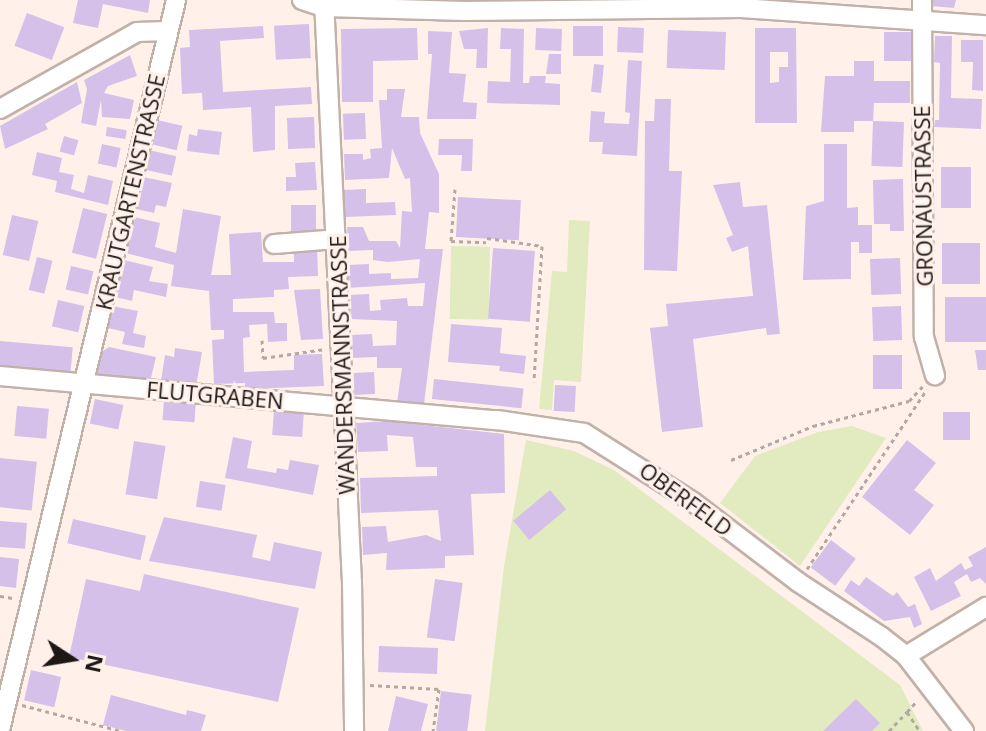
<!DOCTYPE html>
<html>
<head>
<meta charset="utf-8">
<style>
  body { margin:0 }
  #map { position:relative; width:986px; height:731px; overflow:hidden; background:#fff1ea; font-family:"Open Sans",sans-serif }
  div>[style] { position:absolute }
  .green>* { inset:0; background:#e2eac0; transform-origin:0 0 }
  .building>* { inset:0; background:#d4c0e9; transform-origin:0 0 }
  .path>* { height:3px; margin-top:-1.5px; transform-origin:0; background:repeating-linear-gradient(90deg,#b3a8a2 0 4px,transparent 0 8px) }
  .roads { filter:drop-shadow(2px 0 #c1b1a9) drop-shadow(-2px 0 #c1b1a9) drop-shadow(0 2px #c1b1a9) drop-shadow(0 -2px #c1b1a9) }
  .minor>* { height:18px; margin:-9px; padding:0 9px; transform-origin:9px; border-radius:9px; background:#fff }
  span { translate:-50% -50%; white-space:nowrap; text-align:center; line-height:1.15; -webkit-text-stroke:6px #fff1ea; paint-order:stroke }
  .street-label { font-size:22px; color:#1d1715 }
  .north { position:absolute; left:32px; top:619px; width:80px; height:80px; -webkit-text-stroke:6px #fff1ea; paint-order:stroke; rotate:102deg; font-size:22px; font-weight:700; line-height:32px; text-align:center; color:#1d1715 }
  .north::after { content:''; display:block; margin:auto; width:28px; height:36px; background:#1d1715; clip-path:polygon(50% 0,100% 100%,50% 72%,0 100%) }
</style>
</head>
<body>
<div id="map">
  <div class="green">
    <i style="clip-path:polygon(569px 220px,590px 221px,581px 382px,554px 380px,552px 410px,539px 409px,552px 271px,567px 272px)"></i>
    <i style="left:451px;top:246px;width:39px;height:73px;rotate:1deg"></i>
    <i style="clip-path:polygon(852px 426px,886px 438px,800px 566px,720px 503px,755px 456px,818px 432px)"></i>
    <i style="clip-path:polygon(526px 440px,574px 451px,614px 470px,900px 685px,923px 731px,485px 731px,504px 566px)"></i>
  </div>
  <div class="building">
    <i style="clip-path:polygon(78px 0,150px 0,148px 13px,103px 4px,98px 28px,73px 23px)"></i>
    <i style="clip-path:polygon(932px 0,956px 0,954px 8px,931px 6px)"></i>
    <i style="left:27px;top:13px;width:40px;height:35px;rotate:21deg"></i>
    <i style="left:309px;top:24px;width:34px;height:35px;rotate:87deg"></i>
    <i style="clip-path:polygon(263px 26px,264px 38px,220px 41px,223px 92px,311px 87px,312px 104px,275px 106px,275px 150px,253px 152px,251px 107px,203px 110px,202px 93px,182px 94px,180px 48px,190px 47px,189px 30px)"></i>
    <i style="left:573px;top:26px;width:30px;height:30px"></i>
    <i style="left:618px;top:27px;width:26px;height:25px;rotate:2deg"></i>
    <i style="clip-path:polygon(417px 28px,418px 60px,373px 61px,373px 102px,342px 102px,341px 29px)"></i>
    <i style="clip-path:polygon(488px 28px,487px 68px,476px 68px,477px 49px,464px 49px,459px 31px)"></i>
    <i style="clip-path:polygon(501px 28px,524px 29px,523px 83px,529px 83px,530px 76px,546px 76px,545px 83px,560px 84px,560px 105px,487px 103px,488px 81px,510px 82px,511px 49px,500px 49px)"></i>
    <i style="left:536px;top:28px;width:26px;height:22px;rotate:2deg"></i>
    <i style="clip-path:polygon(evenodd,755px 28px,796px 28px,797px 123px,755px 123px,755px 28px,770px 52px,788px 52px,788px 67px,779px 67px,779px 82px,770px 83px,770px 52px)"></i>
    <i style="left:668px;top:30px;width:58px;height:38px;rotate:2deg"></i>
    <i style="clip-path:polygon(428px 31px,452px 32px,449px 73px,466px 74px,463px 102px,477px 103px,476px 119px,427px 119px,432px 54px,428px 54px)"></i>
    <i style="left:884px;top:32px;width:27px;height:29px"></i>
    <i style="clip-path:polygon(935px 36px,952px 36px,951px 98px,982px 99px,981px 129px,934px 127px,935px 120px,939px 120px,940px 63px,934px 62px)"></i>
    <i style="clip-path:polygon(961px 40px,983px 40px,983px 91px,972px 90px,973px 62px,961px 62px)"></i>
    <i style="clip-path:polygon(549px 54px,561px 54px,561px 74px,546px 74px)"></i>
    <i style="clip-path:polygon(130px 55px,137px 76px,108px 86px,104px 93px,134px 100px,130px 119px,102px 117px,101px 100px,96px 126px,81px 123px,87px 89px,84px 80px)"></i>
    <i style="clip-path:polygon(628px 60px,642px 61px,637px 156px,602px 154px,603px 142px,589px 142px,591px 111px,605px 112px,604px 123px,629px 124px,630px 113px,625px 112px)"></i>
    <i style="clip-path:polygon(854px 61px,874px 61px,874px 81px,910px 81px,910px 103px,874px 103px,873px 121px,854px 121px,854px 132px,821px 132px,825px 76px,854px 76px)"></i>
    <i style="left:594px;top:64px;width:10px;height:28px;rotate:6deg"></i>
    <i style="clip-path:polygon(77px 82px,82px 103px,45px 124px,48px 129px,5px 149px,0 126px)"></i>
    <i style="clip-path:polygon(387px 89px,405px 89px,401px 117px,419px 117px,420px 133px,439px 174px,439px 213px,429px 212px,425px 249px,443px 249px,424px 404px,397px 402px,402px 368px,377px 368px,377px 357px,351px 358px,350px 335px,372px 334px,373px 346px,396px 345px,397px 321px,351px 319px,349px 295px,369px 294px,370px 311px,381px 310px,380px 300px,407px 298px,408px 306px,423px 306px,425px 283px,347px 288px,347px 265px,369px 264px,369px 274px,391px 273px,391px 279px,418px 278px,420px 259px,388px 262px,373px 260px,373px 250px,348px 251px,347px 227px,363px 227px,369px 241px,396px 241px,400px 248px,402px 211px,412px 212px,410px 178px,405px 179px,392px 148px,389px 178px,345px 180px,344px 154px,363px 154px,363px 160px,371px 158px,370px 149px,382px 148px,379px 100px,387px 100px)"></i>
    <i style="clip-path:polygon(655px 99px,671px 99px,669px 171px,682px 171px,677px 271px,644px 270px,645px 121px,654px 121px)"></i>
    <i style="left:365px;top:113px;width:26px;height:22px;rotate:88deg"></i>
    <i style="left:314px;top:117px;width:31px;height:27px;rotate:88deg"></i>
    <i style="left:157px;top:120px;width:26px;height:25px;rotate:13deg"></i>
    <i style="left:873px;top:121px;width:31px;height:45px;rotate:2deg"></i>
    <i style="left:107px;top:127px;width:20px;height:9px;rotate:9deg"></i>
    <i style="clip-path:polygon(198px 129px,222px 132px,219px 155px,187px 151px,189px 134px,197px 136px)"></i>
    <i style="left:64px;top:136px;width:15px;height:16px;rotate:16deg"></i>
    <i style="clip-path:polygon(439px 139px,473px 139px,472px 171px,461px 171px,462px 155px,438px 155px)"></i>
    <i style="left:102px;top:144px;width:19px;height:20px;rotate:12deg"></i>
    <i style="clip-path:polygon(824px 144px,847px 144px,847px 208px,858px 207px,858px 225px,872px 225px,872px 253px,859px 253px,859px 242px,851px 242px,851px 279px,803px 280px,806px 206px,824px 201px)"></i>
    <i style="left:149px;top:150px;width:28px;height:20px;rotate:13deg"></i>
    <i style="clip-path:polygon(37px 152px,62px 158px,59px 172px,74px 175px,71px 189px,84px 193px,88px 175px,113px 181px,108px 205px,55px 192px,57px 181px,32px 175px)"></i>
    <i style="clip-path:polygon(315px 162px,317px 190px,286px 191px,286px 177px,296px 177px,295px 163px)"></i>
    <i style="left:941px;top:167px;width:30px;height:41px"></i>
    <i style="clip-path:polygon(143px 177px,172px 183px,166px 207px,156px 205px,154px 213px,136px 209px)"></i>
    <i style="clip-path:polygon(903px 179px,904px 231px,890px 231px,890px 224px,874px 224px,873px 180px)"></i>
    <i style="clip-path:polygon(740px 182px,743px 207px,767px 205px,780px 334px,767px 335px,766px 328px,693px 339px,703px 427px,662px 432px,650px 328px,668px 326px,666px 304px,753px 296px,748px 246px,732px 252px,726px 238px,733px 235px,713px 185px)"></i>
    <i style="clip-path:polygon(366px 189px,366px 203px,395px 202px,396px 215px,345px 217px,344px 190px)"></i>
    <i style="left:458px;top:197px;width:63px;height:40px;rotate:3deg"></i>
    <i style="left:291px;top:205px;width:25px;height:27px"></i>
    <i style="left:83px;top:208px;width:25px;height:46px;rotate:14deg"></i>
    <i style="clip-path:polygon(183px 209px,221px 216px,211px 275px,231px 275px,229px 234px,261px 232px,263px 262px,294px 262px,294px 246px,317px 246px,318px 276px,288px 277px,289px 289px,274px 290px,274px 297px,233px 299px,233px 312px,274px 312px,275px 323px,287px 323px,287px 341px,268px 342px,267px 324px,249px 325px,250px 337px,243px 338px,244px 372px,294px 370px,294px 355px,322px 354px,324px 386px,245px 389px,245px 383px,214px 384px,212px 340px,224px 339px,224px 330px,211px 330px,209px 291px,171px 286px,174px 265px,125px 253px,134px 217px,160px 223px,155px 247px,176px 253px)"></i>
    <i style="left:12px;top:215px;width:27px;height:41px;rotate:13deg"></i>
    <i style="left:942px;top:243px;width:38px;height:41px"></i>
    <i style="left:493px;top:248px;width:42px;height:71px;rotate:4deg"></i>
    <i style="left:37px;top:257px;width:16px;height:34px;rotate:14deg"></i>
    <i style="left:900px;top:258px;width:36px;height:30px;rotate:88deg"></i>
    <i style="clip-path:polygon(124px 260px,153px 267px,149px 281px,168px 284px,166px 297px,134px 290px,132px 301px,115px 297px)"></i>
    <i style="left:71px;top:266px;width:23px;height:24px;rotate:13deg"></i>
    <i style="clip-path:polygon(320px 289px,323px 339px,301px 340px,294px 290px)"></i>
    <i style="left:945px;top:297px;width:41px;height:45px"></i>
    <i style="left:58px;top:300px;width:27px;height:27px;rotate:13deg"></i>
    <i style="clip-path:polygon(112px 306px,138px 311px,133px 333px,146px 336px,144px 348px,122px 344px,125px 332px,108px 328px)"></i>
    <i style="left:901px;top:306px;width:34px;height:29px;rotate:88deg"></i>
    <i style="clip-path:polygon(451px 324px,502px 328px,500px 353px,526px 356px,524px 374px,499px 371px,500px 366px,448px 362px)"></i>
    <i style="left:0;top:341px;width:73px;height:26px;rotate:5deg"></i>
    <i style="clip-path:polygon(109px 347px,156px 357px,149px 386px,96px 379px,103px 351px)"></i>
    <i style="clip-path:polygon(175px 348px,202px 352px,196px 387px,161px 381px,165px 355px,174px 357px)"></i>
    <i style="clip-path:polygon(975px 350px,986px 350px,986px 370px,978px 370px)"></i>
    <i style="left:902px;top:355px;width:34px;height:29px;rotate:90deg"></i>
    <i style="left:374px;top:372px;width:22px;height:21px;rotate:87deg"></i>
    <i style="left:434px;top:379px;width:90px;height:20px;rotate:6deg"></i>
    <i style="left:555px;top:385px;width:21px;height:26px;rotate:3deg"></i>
    <i style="left:95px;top:399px;width:29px;height:25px;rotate:12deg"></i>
    <i style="left:164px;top:399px;width:32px;height:21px;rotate:4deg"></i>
    <i style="left:17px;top:406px;width:32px;height:30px;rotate:5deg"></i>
    <i style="left:274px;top:409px;width:30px;height:26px;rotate:4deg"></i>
    <i style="left:943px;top:412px;width:27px;height:28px"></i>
    <i style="clip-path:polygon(387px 421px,504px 434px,505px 493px,471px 494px,474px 555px,445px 556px,445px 568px,386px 570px,387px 553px,363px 555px,362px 527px,386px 526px,388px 542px,426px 535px,441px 541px,438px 510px,361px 513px,360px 478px,437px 476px,437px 467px,416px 467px,413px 437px,387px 435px,388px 451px,358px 452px,356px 423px)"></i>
    <i style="clip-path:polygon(233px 437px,252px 441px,247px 468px,276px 473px,277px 468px,288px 470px,290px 460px,319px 465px,313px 495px,225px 478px)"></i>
    <i style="clip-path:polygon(907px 440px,936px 463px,914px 490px,934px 505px,910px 535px,862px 497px)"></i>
    <i style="left:134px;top:441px;width:32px;height:54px;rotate:9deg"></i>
    <i style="left:0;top:458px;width:37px;height:49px;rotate:6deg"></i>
    <i style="left:200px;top:481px;width:26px;height:26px;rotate:9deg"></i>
    <i style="left:550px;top:490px;width:25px;height:48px;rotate:50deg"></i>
    <i style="clip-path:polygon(164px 517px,257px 535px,252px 557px,270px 561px,274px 542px,322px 552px,315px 589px,149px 561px)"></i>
    <i style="left:73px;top:519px;width:75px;height:25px;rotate:13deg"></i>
    <i style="left:0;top:521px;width:27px;height:26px;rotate:4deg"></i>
    <i style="left:831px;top:540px;width:31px;height:34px;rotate:37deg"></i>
    <i style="clip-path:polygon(986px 547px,986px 584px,980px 578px,971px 582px,967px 574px,954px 582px,961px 596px,931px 611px,914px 577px,930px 568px,936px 581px,961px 563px,965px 570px,973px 566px,968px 557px)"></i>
    <i style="clip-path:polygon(0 557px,19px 559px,16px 588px,0 586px)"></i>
    <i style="clip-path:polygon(144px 574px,299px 608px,278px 702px,69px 657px,86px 579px,140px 591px)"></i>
    <i style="clip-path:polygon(866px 577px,893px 596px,897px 592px,908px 607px,915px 604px,922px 624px,914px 628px,910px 617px,884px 621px,844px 591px,851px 580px,859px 586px)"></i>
    <i style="left:435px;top:579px;width:28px;height:59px;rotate:8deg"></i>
    <i style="left:379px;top:646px;width:59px;height:26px;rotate:2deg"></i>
    <i style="left:31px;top:670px;width:31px;height:31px;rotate:13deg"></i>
    <i style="left:441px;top:691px;width:31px;height:40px;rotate:7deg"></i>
    <i style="clip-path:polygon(111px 695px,186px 715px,187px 710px,206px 715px,201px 731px,126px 731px,103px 725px)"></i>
    <i style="clip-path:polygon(396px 696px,428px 704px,421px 731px,388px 731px)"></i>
    <i style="clip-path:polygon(856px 699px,880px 723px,872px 731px,823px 731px)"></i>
  </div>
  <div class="path">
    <i style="left:455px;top:189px;width:52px;rotate:94.4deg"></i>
    <i style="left:451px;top:241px;width:35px;rotate:2deg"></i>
    <i style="left:487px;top:238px;width:56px;rotate:8.3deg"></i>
    <i style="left:542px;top:246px;width:136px;rotate:93.4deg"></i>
    <i style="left:262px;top:340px;width:18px;rotate:87deg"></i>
    <i style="left:263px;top:358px;width:63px;rotate:-8.3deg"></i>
    <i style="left:731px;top:460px;width:89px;rotate:-22.5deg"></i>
    <i style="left:813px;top:426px;width:99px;rotate:-14.6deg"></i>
    <i style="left:909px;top:401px;width:21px;rotate:-47deg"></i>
    <i style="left:807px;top:569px;width:216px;rotate:-56.3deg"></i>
    <i style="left:0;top:596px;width:13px;rotate:9deg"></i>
    <i style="left:370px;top:685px;width:69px;rotate:3.3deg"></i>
    <i style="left:439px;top:689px;width:42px;rotate:98.1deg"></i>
    <i style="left:22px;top:705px;width:102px;rotate:14.7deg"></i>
    <i style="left:907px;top:712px;width:15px;rotate:-48deg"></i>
    <i style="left:889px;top:731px;width:26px;rotate:-47deg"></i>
    <i style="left:907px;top:712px;width:23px;rotate:56deg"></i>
  </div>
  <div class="roads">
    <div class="minor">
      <i style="left:302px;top:0;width:23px;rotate:18deg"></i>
      <i style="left:324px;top:7px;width:141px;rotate:1.6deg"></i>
      <i style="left:465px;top:11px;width:276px;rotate:-0.6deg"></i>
      <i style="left:741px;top:8px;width:246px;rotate:4deg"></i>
      <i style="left:324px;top:0;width:583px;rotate:87.25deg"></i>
      <i style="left:352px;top:582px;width:149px;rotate:89.2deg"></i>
      <i style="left:922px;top:0;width:337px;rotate:89.7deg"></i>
      <i style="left:924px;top:337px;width:40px;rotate:74deg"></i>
      <i style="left:0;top:109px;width:157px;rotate:-29.3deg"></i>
      <i style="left:137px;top:32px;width:30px;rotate:-2deg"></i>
      <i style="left:274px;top:244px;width:63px;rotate:-4.5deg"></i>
      <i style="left:0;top:376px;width:499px;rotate:5.1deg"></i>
      <i style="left:497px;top:420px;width:88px;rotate:8.5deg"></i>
      <i style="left:584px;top:433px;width:129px;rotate:32.3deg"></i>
      <i style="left:693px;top:502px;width:132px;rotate:37.3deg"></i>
      <i style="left:798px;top:582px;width:100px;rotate:33.2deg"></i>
      <i style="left:882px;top:637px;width:31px;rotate:38deg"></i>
      <i style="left:906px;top:656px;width:95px;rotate:52.3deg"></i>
      <i style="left:906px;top:656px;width:94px;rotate:-31.5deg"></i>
      <i style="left:0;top:730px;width:751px;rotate:-76.44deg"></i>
    </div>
  </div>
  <div class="street-label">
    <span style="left:130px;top:192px;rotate:-77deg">KRAUTGARTENSTRASSE</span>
    <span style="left:923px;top:196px;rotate:-91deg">GRONAUSTRASSE</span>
    <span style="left:342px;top:365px;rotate:-92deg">WANDERSMANNSTRASSE</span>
    <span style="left:215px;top:395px;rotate:5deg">FLUTGRABEN</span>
    <span style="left:686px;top:499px;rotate:36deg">OBERFELD</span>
  </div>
  <div class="north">N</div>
</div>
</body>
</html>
